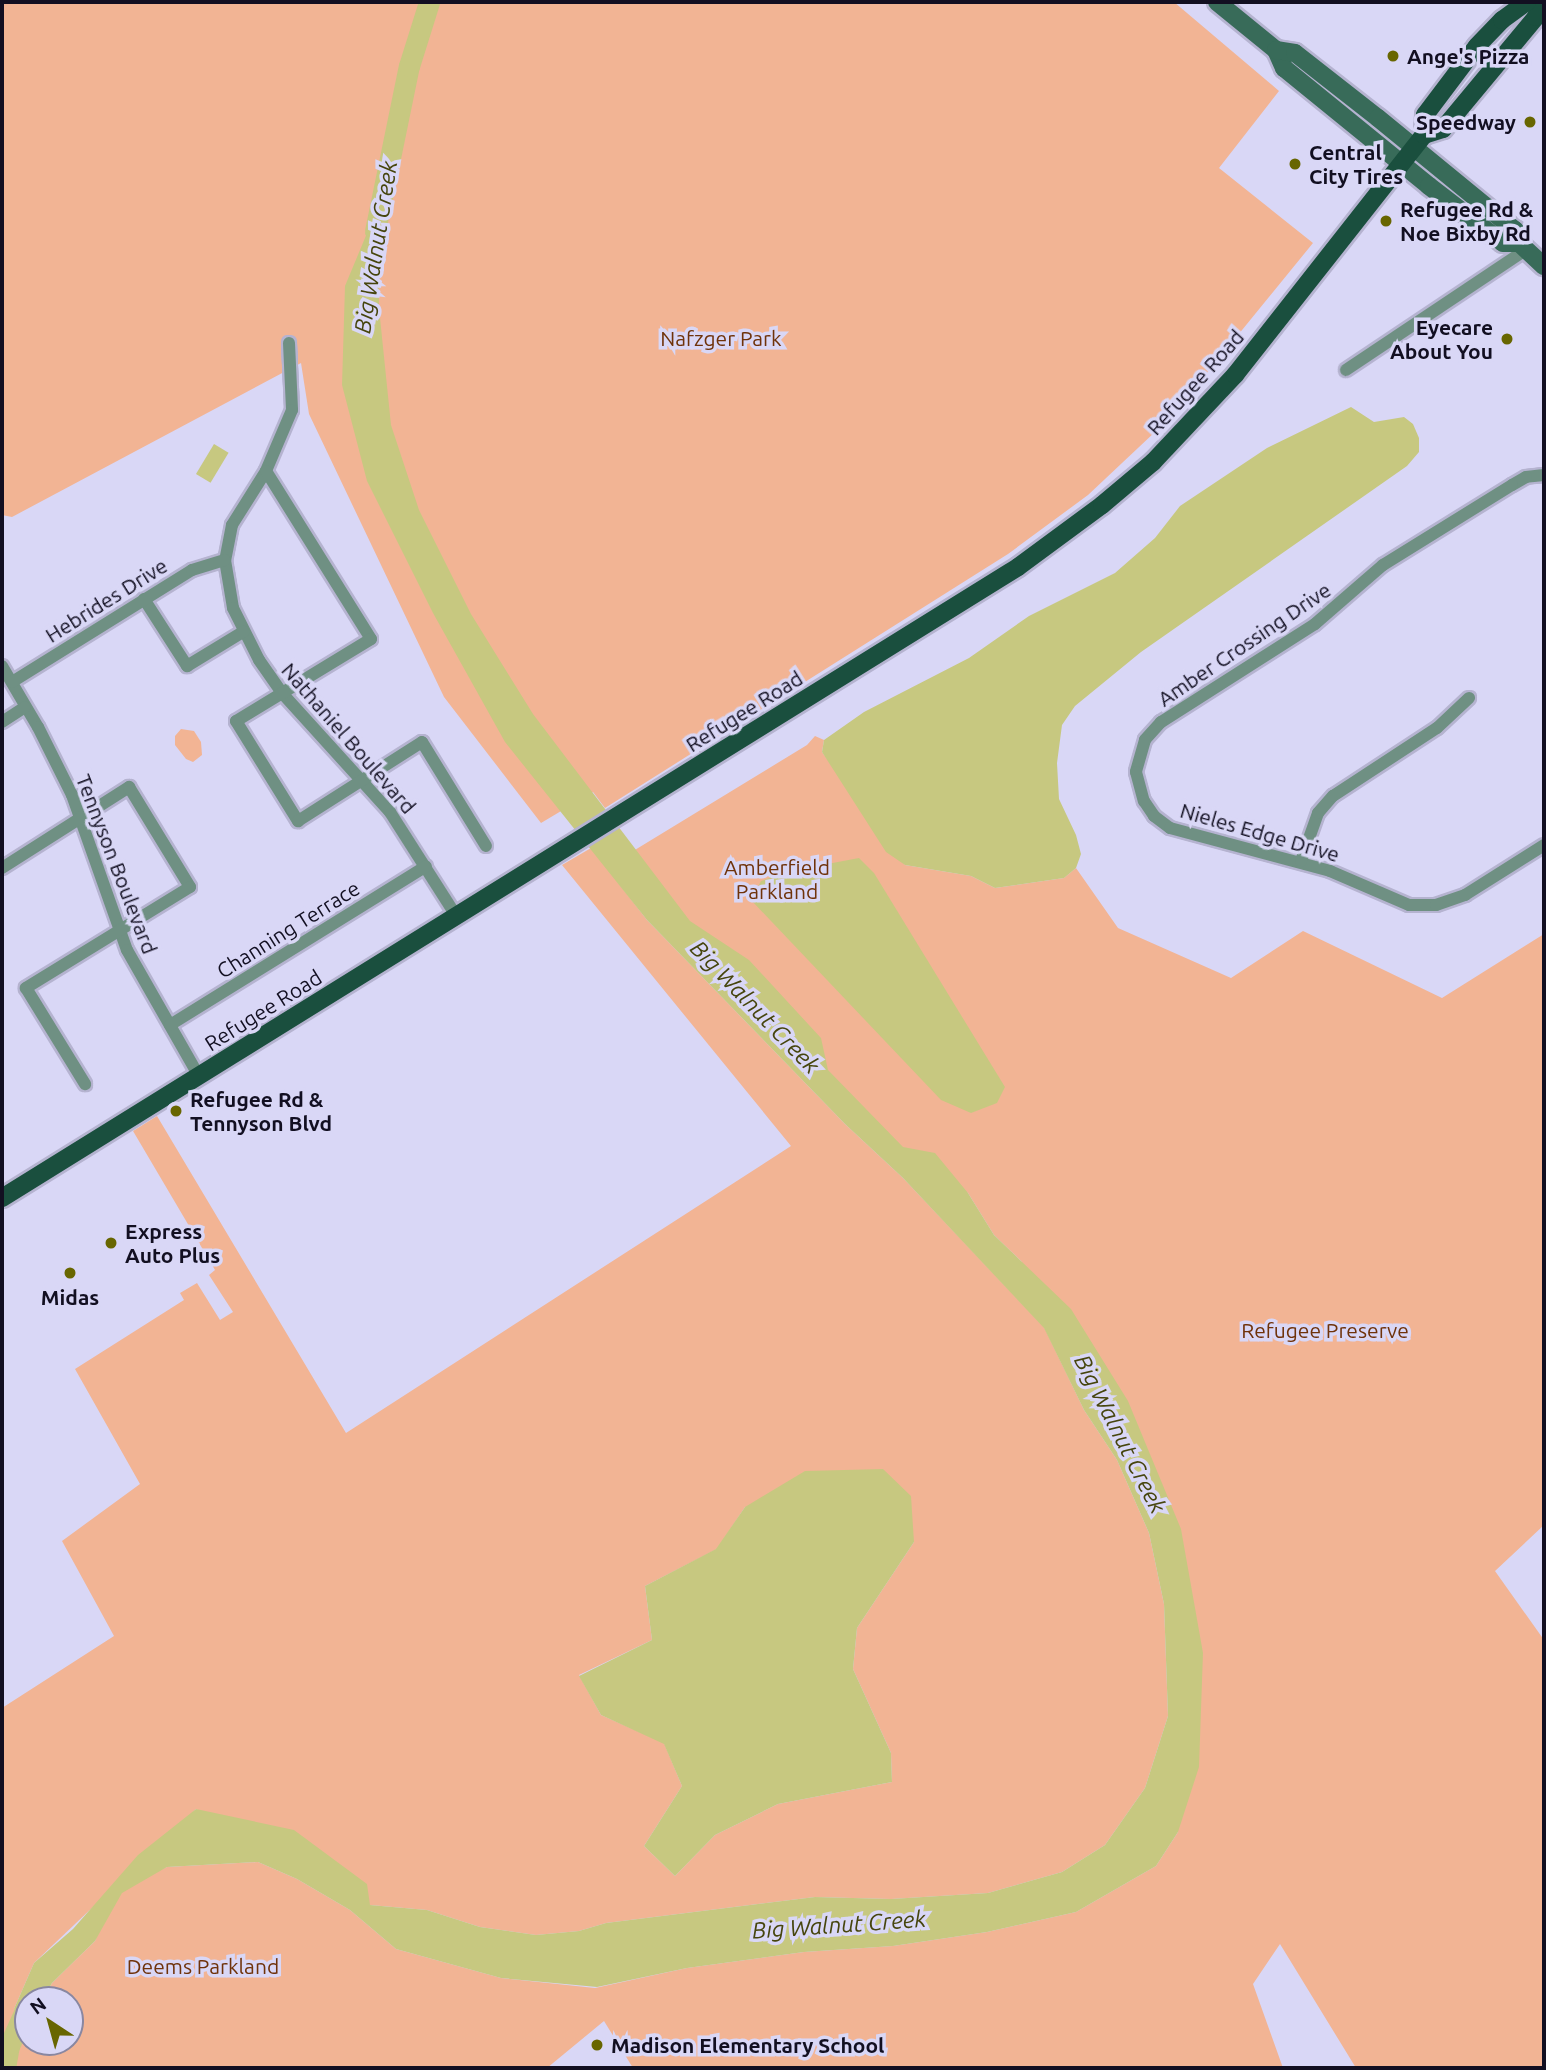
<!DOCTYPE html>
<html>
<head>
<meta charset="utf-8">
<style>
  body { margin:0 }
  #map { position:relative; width:1546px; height:2070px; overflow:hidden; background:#d9d7f6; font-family:Ubuntu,sans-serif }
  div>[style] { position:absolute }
  .green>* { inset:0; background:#f2b494 }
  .water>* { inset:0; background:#c7c880; transform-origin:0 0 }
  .river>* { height:21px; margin:-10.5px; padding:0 10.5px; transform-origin:10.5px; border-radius:10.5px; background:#c7c880 }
  .roads { filter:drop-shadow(2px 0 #b5b3d0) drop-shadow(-2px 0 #b5b3d0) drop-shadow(0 2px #b5b3d0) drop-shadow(0 -2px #b5b3d0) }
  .street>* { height:12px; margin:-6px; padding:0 6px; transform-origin:6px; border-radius:6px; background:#6f9083 }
  .secondary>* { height:18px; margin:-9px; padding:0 9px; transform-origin:9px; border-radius:9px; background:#386b59 }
  .primary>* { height:18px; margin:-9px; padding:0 9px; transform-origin:9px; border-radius:9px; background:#1a4f3e }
  .dots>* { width:19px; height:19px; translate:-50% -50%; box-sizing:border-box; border:4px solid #d9d7f6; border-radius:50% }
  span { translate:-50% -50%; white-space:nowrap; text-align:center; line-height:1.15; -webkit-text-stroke:7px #d9d7f6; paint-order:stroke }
  .poi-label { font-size:21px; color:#120f21; font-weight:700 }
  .left { translate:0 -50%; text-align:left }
  .right { translate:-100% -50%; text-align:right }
  .park-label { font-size:21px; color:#6f320a }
  .street-label { font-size:21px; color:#120f21 }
  .water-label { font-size:23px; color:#46450d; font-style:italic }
  .frame { position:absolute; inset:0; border:4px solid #120f21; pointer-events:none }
  .north { position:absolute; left:14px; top:1986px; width:70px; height:70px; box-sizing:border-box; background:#d9d7f6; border:2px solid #8987a1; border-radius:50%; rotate:324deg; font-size:19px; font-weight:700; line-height:28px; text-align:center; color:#120f21 }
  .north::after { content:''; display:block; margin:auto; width:24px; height:32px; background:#686600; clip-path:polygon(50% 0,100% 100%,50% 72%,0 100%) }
</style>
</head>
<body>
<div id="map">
  <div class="green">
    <i style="clip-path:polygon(2px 2px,1174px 2px,1279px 91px,1219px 168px,1313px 243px,1172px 416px,1088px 495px,1008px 554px,605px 808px,593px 792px,541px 823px,444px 697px,309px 414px,301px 363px,12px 517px,2px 515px)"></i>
    <i style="clip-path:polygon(181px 729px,194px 731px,201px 742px,202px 755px,193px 762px,186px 759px,175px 745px,175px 736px)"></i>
    <i style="clip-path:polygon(evenodd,815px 736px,824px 740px,822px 752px,905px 865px,971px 876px,995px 888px,1064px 878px,1076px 868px,1118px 928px,1231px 978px,1303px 931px,1442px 998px,1544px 934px,1544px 1525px,1495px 1571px,1544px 1640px,1544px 2068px,1356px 2068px,1280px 1944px,1253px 1984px,1283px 2068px,633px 2068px,604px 2021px,547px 2068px,2px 2068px,2px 1708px,114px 1636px,62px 1541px,140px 1484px,75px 1369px,184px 1300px,180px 1293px,197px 1283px,220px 1320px,233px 1312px,209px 1275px,215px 1270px,133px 1131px,157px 1116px,346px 1433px,791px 1146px,562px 865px,591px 848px,647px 920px,845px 1124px,903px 1178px,1044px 1327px,1084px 1410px,1117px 1460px,1149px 1533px,1164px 1604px,1168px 1716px,1145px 1788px,1105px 1845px,1062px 1872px,988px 1893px,891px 1899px,815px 1897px,606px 1923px,579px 1931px,536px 1935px,480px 1927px,427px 1910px,370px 1905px,196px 1809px,34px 1963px,14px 2009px,28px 2029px,28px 2042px,70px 2042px,70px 2000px,43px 2000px,52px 1983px,95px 1941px,117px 1889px,167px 1867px,258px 1862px,297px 1879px,350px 1910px,396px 1949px,501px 1978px,595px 1988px,687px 1968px,804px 1952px,893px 1946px,987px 1932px,1076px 1912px,1156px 1866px,1178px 1832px,1180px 1552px,1021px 1261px,994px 1235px,968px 1193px,915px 1166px,625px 856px,807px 745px,815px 736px,745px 1507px,914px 1542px,857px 1628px,853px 1669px,891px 1753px,892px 1782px,778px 1804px,715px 1835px,675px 1876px,644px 1846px,682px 1786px,664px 1743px,601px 1715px,579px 1675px,652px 1640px,645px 1586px,717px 1549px,745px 1507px)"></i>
  </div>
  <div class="water">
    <i style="clip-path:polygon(380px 202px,379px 308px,391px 425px,419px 510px,471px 614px,533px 714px,690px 921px,749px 960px,821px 1038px,828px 1070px,903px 1147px,935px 1153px,968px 1193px,994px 1235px,1071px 1309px,1128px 1401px,1181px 1529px,1203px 1653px,1199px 1767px,1178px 1832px,1156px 1866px,1076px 1912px,987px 1932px,893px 1946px,804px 1952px,687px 1968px,597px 1987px,501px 1978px,396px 1949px,350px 1910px,297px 1879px,258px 1862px,167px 1867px,122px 1893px,95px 1941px,52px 1983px,43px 2000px,28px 2000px,27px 2031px,14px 2009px,34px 1963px,73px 1929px,138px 1855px,196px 1809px,294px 1830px,367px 1884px,370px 1905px,427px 1910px,480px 1927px,536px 1935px,579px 1931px,606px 1923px,815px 1897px,891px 1899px,988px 1893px,1062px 1872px,1105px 1845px,1145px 1788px,1168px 1716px,1164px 1604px,1149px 1533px,1117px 1460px,1084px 1410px,1044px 1328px,903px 1178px,845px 1124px,647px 920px,505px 742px,433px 613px,367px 481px,342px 385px,345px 286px)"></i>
    <i style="clip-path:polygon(1351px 407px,1374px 422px,1404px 417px,1413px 424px,1419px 438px,1419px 452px,1407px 466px,1141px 652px,1075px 706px,1062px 725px,1057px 763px,1059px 799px,1076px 835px,1081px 854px,1076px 868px,1064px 878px,995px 888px,971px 876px,905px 865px,886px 852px,822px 752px,824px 740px,864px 712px,969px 658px,1029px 616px,1115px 573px,1155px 538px,1180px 506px,1267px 448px)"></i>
    <i style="left:214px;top:444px;width:17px;height:35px;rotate:31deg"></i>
    <i style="clip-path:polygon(859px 858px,874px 873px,1005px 1087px,997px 1103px,971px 1113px,941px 1100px,751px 900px,761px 881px,785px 872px)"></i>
    <i style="clip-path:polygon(883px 1469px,911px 1496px,914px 1542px,857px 1628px,853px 1669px,891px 1753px,892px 1782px,778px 1804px,715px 1835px,675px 1876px,644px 1846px,682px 1786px,664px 1744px,601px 1715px,579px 1676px,652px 1640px,645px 1586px,716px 1549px,745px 1507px,805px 1471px)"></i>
  </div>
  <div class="river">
    <i style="left:375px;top:231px;width:168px;rotate:-78.4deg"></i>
    <i style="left:409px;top:66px;width:67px;rotate:-72.6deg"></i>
    <i style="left:5px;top:2068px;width:22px;rotate:-80deg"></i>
    <i style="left:9px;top:2046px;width:46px;rotate:-65.7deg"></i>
  </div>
  <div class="roads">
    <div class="street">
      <i style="left:289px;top:343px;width:67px;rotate:87.4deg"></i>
      <i style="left:292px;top:410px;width:66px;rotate:113.1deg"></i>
      <i style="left:266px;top:471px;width:64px;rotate:122.2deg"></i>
      <i style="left:232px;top:525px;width:36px;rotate:101deg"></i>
      <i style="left:225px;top:560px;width:49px;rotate:80.5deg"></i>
      <i style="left:233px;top:608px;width:58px;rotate:63.4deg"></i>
      <i style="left:259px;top:660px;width:40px;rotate:55.1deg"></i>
      <i style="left:282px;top:693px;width:161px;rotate:47.8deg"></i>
      <i style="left:390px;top:812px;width:125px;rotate:57.5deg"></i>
      <i style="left:1346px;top:370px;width:218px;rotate:-33.8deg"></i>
      <i style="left:266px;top:471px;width:198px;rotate:58deg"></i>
      <i style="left:371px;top:639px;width:158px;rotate:148.7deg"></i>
      <i style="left:236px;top:721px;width:118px;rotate:58.2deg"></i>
      <i style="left:298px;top:821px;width:147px;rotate:-32.5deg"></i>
      <i style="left:422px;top:742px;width:122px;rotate:58.4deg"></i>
      <i style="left:1544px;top:475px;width:18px;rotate:174deg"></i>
      <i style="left:1526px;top:477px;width:16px;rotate:150deg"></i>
      <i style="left:1512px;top:485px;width:152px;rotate:148.2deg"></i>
      <i style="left:1383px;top:565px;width:90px;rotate:139.1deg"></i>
      <i style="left:1315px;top:624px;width:183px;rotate:147.5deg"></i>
      <i style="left:1161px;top:722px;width:24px;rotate:132deg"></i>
      <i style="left:1145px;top:740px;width:33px;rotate:106deg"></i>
      <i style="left:1136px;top:772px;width:30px;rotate:75deg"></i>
      <i style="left:1144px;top:801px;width:18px;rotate:56deg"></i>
      <i style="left:1154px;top:816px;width:20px;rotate:37deg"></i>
      <i style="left:1170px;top:828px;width:166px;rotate:15deg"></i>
      <i style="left:1330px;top:871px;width:86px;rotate:23.3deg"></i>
      <i style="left:1409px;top:905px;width:27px"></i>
      <i style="left:1436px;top:905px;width:31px;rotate:-19deg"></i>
      <i style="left:1465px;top:895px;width:93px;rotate:-32.3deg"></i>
      <i style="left:144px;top:599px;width:80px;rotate:57.3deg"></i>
      <i style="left:187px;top:666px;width:66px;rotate:-31.3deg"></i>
      <i style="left:2px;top:666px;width:71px;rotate:59.5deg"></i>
      <i style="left:38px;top:727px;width:76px;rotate:63.4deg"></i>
      <i style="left:72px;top:795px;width:164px;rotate:70.5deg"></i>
      <i style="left:127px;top:950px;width:145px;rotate:60.3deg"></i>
      <i style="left:12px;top:682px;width:212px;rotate:-31.9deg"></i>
      <i style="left:192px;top:570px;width:34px;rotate:-17deg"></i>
      <i style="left:2px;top:722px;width:27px;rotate:-33deg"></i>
      <i style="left:1301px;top:861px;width:51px;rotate:-70.5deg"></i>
      <i style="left:1318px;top:813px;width:23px;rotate:-49deg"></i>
      <i style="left:1333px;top:796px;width:124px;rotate:-33.2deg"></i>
      <i style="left:1437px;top:728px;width:44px;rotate:-43.2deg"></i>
      <i style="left:2px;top:868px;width:151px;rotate:-32.5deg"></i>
      <i style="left:129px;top:787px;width:117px;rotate:58.6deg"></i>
      <i style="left:190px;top:887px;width:193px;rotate:148.4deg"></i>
      <i style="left:26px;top:988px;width:113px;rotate:58.4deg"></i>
      <i style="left:170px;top:1025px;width:301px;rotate:-31.8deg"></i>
    </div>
    <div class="secondary">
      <i style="left:1217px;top:2px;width:76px;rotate:39.1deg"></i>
      <i style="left:1276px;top:50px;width:20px;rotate:66deg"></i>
      <i style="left:1284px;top:68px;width:187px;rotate:39.1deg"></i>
      <i style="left:1429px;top:186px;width:93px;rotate:37.6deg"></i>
      <i style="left:1503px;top:243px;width:16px"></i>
      <i style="left:1276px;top:50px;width:19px;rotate:9deg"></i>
      <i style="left:1295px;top:53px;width:105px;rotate:38.1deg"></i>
      <i style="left:1378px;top:118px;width:177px;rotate:39.3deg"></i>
      <i style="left:1515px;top:230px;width:14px;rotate:73deg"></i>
      <i style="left:1519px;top:243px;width:34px;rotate:43deg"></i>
    </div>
    <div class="primary">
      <i style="left:1424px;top:135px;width:20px;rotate:-18deg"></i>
      <i style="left:1443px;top:129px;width:146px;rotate:-50.3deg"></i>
      <i style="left:1536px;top:17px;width:16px;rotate:-72deg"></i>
      <i style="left:2px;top:1198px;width:1196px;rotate:-31.84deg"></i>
      <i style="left:1018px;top:567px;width:104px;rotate:-36.4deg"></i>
      <i style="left:1102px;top:505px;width:67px;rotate:-40.1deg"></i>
      <i style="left:1153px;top:462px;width:120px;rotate:-46.7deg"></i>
      <i style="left:1235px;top:375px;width:305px;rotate:-51.8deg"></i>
      <i style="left:1424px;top:135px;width:20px;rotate:-87deg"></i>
      <i style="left:1425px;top:115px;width:86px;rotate:-53deg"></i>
      <i style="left:1477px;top:46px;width:36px;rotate:-46deg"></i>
      <i style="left:1502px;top:20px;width:31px;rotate:-36deg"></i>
    </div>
  </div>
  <div class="dots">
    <i style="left:1393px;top:56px;background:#686600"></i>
    <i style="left:1530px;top:122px;background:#686600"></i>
    <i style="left:1295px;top:164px;background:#686600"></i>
    <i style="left:1386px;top:221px;background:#686600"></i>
    <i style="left:1507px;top:339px;background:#686600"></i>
    <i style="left:176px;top:1111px;background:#686600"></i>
    <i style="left:111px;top:1243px;background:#686600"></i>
    <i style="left:70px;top:1273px;background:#686600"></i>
    <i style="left:597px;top:2045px;background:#686600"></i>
  </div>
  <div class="poi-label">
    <span class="left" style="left:1407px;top:56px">Ange's Pizza</span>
    <span class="right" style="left:1516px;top:122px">Speedway</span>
    <span class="left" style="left:1309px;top:164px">Central<br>City Tires</span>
    <span class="left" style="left:1400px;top:221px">Refugee Rd &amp;<br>Noe Bixby Rd</span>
    <span class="right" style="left:1493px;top:339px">Eyecare<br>About You</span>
    <span class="left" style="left:190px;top:1111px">Refugee Rd &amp;<br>Tennyson Blvd</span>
    <span class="left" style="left:125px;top:1243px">Express<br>Auto Plus</span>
    <span style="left:70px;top:1297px">Midas</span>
    <span class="left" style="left:611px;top:2045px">Madison Elementary School</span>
  </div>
  <div class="park-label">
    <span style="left:721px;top:338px">Nafzger Park</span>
    <span style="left:777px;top:879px">Amberfield<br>Parkland</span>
    <span style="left:1325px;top:1330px">Refugee Preserve</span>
    <span style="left:203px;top:1966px">Deems Parkland</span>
  </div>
  <div class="street-label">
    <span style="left:1195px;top:382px;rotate:-48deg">Refugee Road</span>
    <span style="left:106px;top:600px;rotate:-32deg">Hebrides Drive</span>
    <span style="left:1244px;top:644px;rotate:-34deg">Amber Crossing Drive</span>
    <span style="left:744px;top:711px;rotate:-32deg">Refugee Road</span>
    <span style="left:349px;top:738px;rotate:49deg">Nathaniel Boulevard</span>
    <span style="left:1260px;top:832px;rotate:16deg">Nieles Edge Drive</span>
    <span style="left:117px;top:864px;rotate:69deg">Tennyson Boulevard</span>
    <span style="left:288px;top:929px;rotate:-32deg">Channing Terrace</span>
    <span style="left:263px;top:1010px;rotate:-32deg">Refugee Road</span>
  </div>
  <div class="water-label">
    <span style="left:376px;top:247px;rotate:-81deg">Big Walnut Creek</span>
    <span style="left:755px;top:1007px;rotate:46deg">Big Walnut Creek</span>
    <span style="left:1120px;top:1434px;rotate:63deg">Big Walnut Creek</span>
    <span style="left:839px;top:1925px;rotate:-4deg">Big Walnut Creek</span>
  </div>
  <div class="frame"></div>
  <div class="north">N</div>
</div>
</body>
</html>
